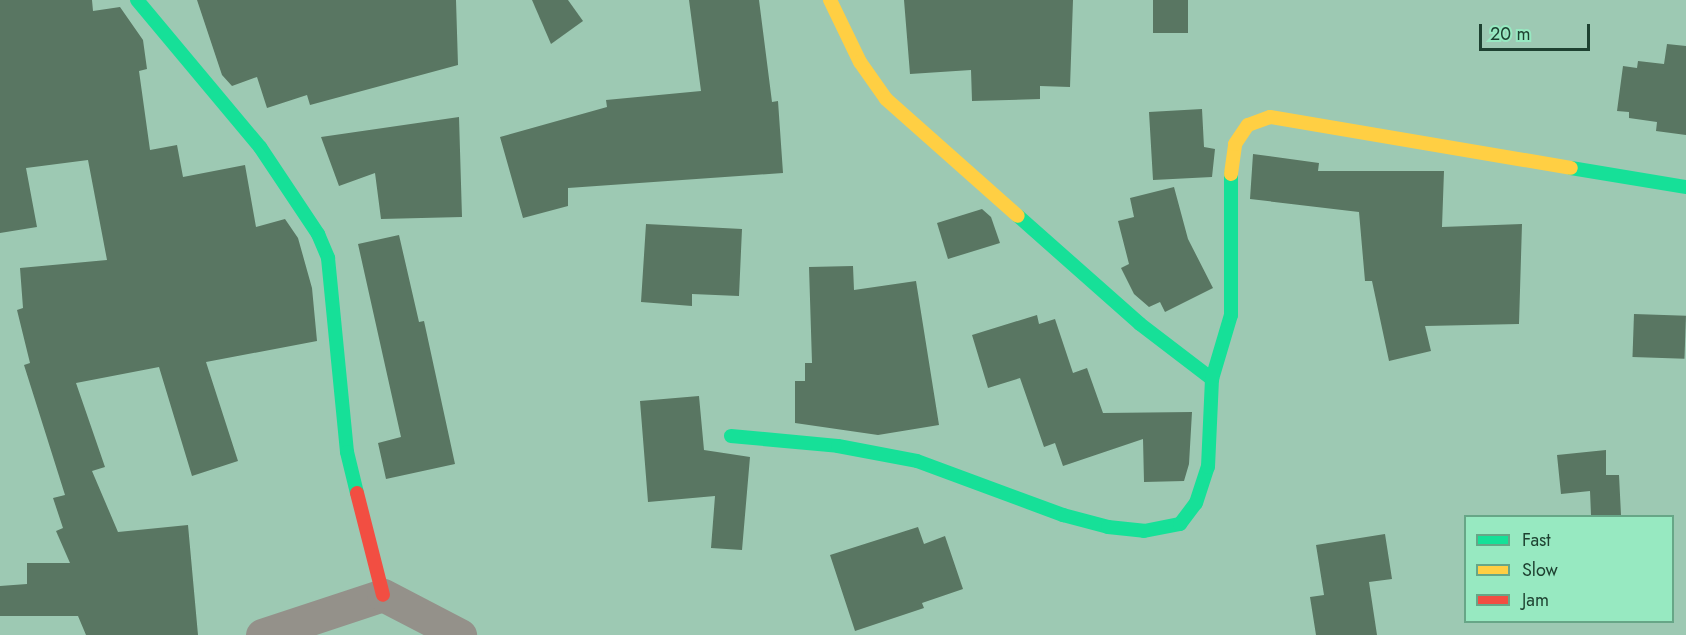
<!DOCTYPE html>
<html>
<head>
<meta charset="utf-8">
<style>
  body { margin:0 }
  #map { position:relative; width:1686px; height:635px; overflow:hidden; background:#9dc9b3; font-family:Jost,sans-serif }
  div>[style] { position:absolute }
  .building>* { inset:0; background:#597662; transform-origin:0 0 }
  .street>* { height:33px; margin:-16.5px; padding:0 16.5px; transform-origin:16.5px; border-radius:16.5px; background:#94918a }
  .fast>* { height:14px; margin:-7px; padding:0 7px; transform-origin:7px; border-radius:7px; background:#16e098 }
  .slow>* { height:14px; margin:-7px; padding:0 7px; transform-origin:7px; border-radius:7px; background:#ffcf43 }
  .jam>* { height:14px; margin:-7px; padding:0 7px; transform-origin:7px; border-radius:7px; background:#f24e42 }
  span { translate:-50% -50%; white-space:nowrap; text-align:center; line-height:1.15; -webkit-text-stroke:6px #97e9c1; paint-order:stroke }
  .legend { position:absolute; left:1464px; top:515px; width:210px; height:108px; box-sizing:border-box; background:#97e9c1; border:2px solid #67a687; margin:0; padding:8px 10px; list-style:none; font-size:18px; color:#1e4131 }
  .legend li { display:flex; align-items:center; gap:12px; height:30px }
  .legend b { width:30px; border:2px solid #67a687 }
  .scale { position:absolute; left:1479px; top:24px; width:111px; height:27px; box-sizing:border-box; border:3px solid #1e4131; border-top:0; padding-left:8px; font-size:18px; line-height:21px; white-space:nowrap; color:#1e4131; -webkit-text-stroke:4px #97e9c1; paint-order:stroke }
</style>
</head>
<body>
<div id="map">
  <div class="building">
    <i style="clip-path:polygon(0 0,92px 0,93px 11px,120px 7px,143px 40px,147px 69px,139px 71px,150px 150px,177px 145px,183px 177px,245px 165px,256px 227px,285px 219px,298px 238px,312px 288px,317px 341px,206px 362px,238px 461px,192px 476px,159px 367px,76px 383px,105px 467px,92px 471px,118px 532px,188px 525px,198px 635px,86px 635px,78px 616px,0 616px,0 586px,27px 584px,27px 563px,70px 563px,56px 531px,63px 528px,53px 498px,65px 495px,24px 365px,30px 363px,17px 310px,23px 308px,20px 268px,107px 260px,88px 160px,26px 168px,37px 227px,0 233px)"></i>
    <i style="clip-path:polygon(197px 0,456px 0,458px 65px,310px 105px,307px 95px,267px 108px,257px 77px,232px 86px,222px 75px)"></i>
    <i style="clip-path:polygon(532px 0,568px 0,583px 21px,551px 44px)"></i>
    <i style="clip-path:polygon(689px 0,759px 0,772px 102px,778px 101px,783px 173px,568px 188px,568px 206px,523px 218px,500px 137px,607px 107px,606px 100px,701px 91px)"></i>
    <i style="clip-path:polygon(904px 0,1073px 0,1070px 87px,1040px 86px,1040px 99px,972px 101px,971px 70px,910px 74px)"></i>
    <i style="left:1153px;top:0;width:35px;height:33px"></i>
    <i style="clip-path:polygon(1667px 44px,1686px 46px,1686px 135px,1656px 131px,1657px 122px,1629px 118px,1629px 112px,1617px 111px,1623px 66px,1637px 68px,1638px 61px,1664px 64px)"></i>
    <i style="clip-path:polygon(1202px 109px,1204px 147px,1215px 149px,1212px 177px,1153px 180px,1149px 112px)"></i>
    <i style="clip-path:polygon(459px 117px,462px 217px,381px 219px,375px 173px,339px 186px,321px 137px)"></i>
    <i style="clip-path:polygon(1253px 154px,1319px 163px,1318px 171px,1444px 171px,1442px 227px,1522px 224px,1519px 324px,1425px 326px,1431px 351px,1389px 361px,1372px 281px,1365px 281px,1359px 212px,1250px 199px)"></i>
    <i style="clip-path:polygon(1174px 187px,1188px 239px,1213px 288px,1165px 312px,1160px 302px,1149px 307px,1134px 294px,1121px 268px,1129px 264px,1118px 221px,1134px 217px,1130px 198px)"></i>
    <i style="clip-path:polygon(982px 209px,991px 217px,1000px 243px,948px 259px,937px 223px)"></i>
    <i style="clip-path:polygon(646px 224px,742px 229px,739px 296px,692px 294px,692px 306px,641px 302px)"></i>
    <i style="clip-path:polygon(399px 235px,419px 322px,424px 321px,455px 464px,386px 479px,378px 443px,401px 437px,358px 244px)"></i>
    <i style="clip-path:polygon(853px 266px,854px 290px,916px 281px,939px 425px,878px 435px,795px 423px,795px 381px,805px 381px,805px 363px,812px 363px,809px 267px)"></i>
    <i style="left:1634px;top:314px;width:52px;height:43px;rotate:2deg"></i>
    <i style="clip-path:polygon(1037px 315px,1039px 324px,1055px 319px,1073px 373px,1087px 368px,1103px 413px,1192px 412px,1189px 464px,1184px 481px,1144px 482px,1143px 439px,1063px 466px,1055px 443px,1044px 447px,1020px 378px,988px 388px,972px 335px)"></i>
    <i style="clip-path:polygon(699px 396px,704px 450px,750px 457px,742px 550px,711px 548px,715px 496px,648px 502px,640px 401px)"></i>
    <i style="clip-path:polygon(1606px 450px,1606px 475px,1619px 475px,1621px 515px,1591px 515px,1590px 491px,1561px 494px,1557px 455px)"></i>
    <i style="clip-path:polygon(918px 527px,924px 544px,945px 536px,963px 589px,922px 603px,924px 608px,855px 631px,830px 555px)"></i>
    <i style="clip-path:polygon(1385px 534px,1392px 579px,1369px 582px,1377px 635px,1316px 635px,1310px 597px,1324px 595px,1316px 545px)"></i>
  </div>
  <div class="street">
    <i style="left:262px;top:635px;width:127px;rotate:-18.3deg"></i>
    <i style="left:383px;top:595px;width:87px;rotate:27.5deg"></i>
  </div>
  <div class="fast">
    <i style="left:137px;top:0;width:192px;rotate:50.1deg"></i>
    <i style="left:260px;top:147px;width:105px;rotate:56.3deg"></i>
    <i style="left:318px;top:234px;width:26px;rotate:67deg"></i>
    <i style="left:328px;top:258px;width:195px;rotate:84.4deg"></i>
    <i style="left:347px;top:452px;width:42px;rotate:76.3deg"></i>
    <i style="left:1571px;top:168px;width:117px;rotate:9.4deg"></i>
    <i style="left:1018px;top:216px;width:163px;rotate:41.5deg"></i>
    <i style="left:1140px;top:324px;width:91px;rotate:37.4deg"></i>
    <i style="left:731px;top:436px;width:107px;rotate:5.3deg"></i>
    <i style="left:838px;top:446px;width:80px;rotate:10.8deg"></i>
    <i style="left:917px;top:461px;width:156px;rotate:20.3deg"></i>
    <i style="left:1063px;top:515px;width:47px;rotate:14.9deg"></i>
    <i style="left:1108px;top:527px;width:36px;rotate:6deg"></i>
    <i style="left:1144px;top:531px;width:37px;rotate:-11deg"></i>
    <i style="left:1180px;top:524px;width:26px;rotate:-53deg"></i>
    <i style="left:1196px;top:503px;width:38px;rotate:-72deg"></i>
    <i style="left:1208px;top:467px;width:88px;rotate:-87.4deg"></i>
    <i style="left:1212px;top:379px;width:67px;rotate:-73.5deg"></i>
    <i style="left:1231px;top:315px;width:141px;rotate:-90deg"></i>
  </div>
  <div class="slow">
    <i style="left:830px;top:0;width:69px;rotate:64.2deg"></i>
    <i style="left:860px;top:62px;width:45px;rotate:54.9deg"></i>
    <i style="left:886px;top:99px;width:176px;rotate:41.6deg"></i>
    <i style="left:1231px;top:174px;width:30px;rotate:-82deg"></i>
    <i style="left:1235px;top:144px;width:23px;rotate:-56deg"></i>
    <i style="left:1248px;top:125px;width:23px;rotate:-20deg"></i>
    <i style="left:1270px;top:117px;width:305px;rotate:9.6deg"></i>
  </div>
  <div class="jam">
    <i style="left:357px;top:493px;width:105px;rotate:75.7deg"></i>
  </div>
  <ul class="legend">
  <li><b style="height:8px;background:#16e098"></b>Fast</li>
  <li><b style="height:8px;background:#ffcf43"></b>Slow</li>
  <li><b style="height:8px;background:#f24e42"></b>Jam</li>
  </ul>
  <div class="scale">20 m</div>
</div>
</body>
</html>
